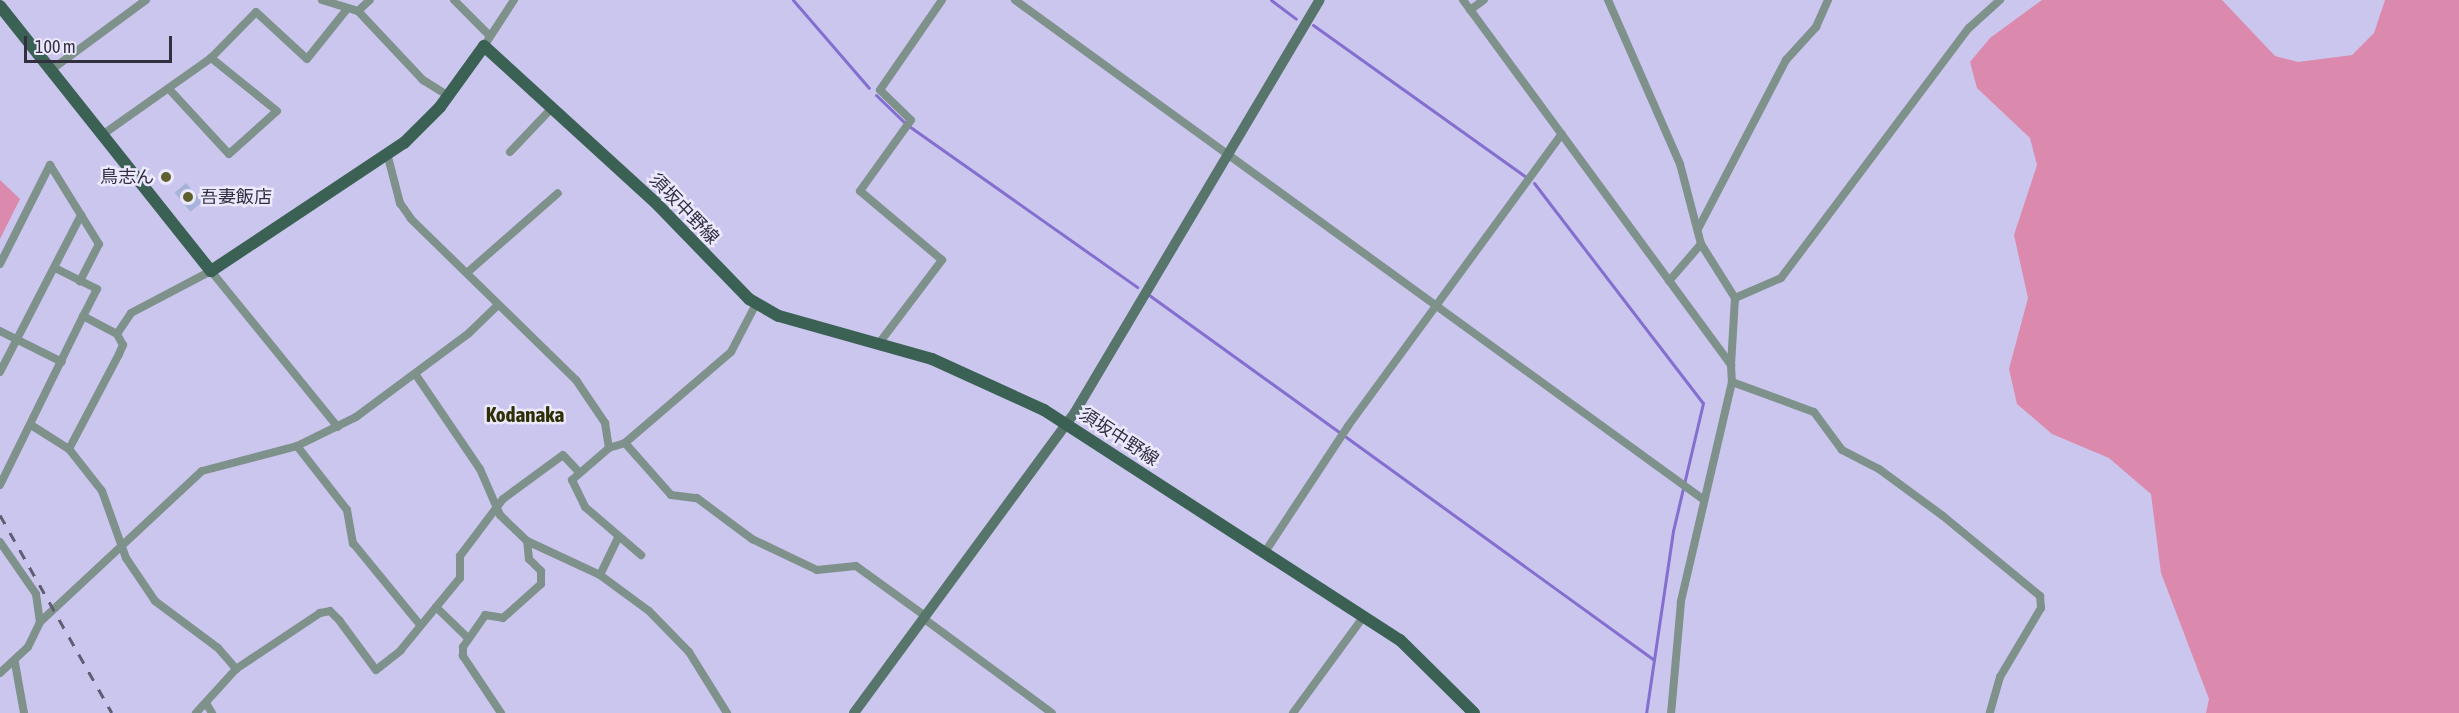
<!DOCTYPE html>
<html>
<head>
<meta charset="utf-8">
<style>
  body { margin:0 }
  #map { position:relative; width:2459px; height:713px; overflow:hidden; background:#cbc6ee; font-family:"Asap Condensed","Noto Sans JP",sans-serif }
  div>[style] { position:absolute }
  .green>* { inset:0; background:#dc89ae }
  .stream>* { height:3px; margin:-1.5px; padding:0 1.5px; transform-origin:1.5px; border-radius:1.5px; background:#846ecf }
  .building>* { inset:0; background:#a8b3d9; transform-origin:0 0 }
  .street>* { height:8px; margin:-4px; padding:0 4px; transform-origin:4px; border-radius:4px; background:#7e918a }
  .secondary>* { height:10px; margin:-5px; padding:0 5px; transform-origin:5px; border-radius:5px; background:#57756b }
  .primary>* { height:12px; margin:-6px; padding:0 6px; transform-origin:6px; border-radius:6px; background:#3b6155 }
  .rail>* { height:3px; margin-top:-1.5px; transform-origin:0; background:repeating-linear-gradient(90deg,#5f5c73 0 10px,transparent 0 20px) }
  .dots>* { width:16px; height:16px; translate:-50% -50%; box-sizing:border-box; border:3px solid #ece9fe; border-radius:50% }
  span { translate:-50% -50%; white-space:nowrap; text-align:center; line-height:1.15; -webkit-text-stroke:5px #ece9fe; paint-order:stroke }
  .poi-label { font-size:18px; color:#322f3f }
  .right { translate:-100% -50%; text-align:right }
  .left { translate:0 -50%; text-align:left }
  .street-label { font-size:18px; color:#322f3f }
  .quarter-label { font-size:21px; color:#2e2f05; font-weight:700 }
  .scale { position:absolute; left:24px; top:36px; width:148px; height:27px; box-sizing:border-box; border:3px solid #322f3f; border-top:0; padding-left:8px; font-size:18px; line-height:21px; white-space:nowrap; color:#322f3f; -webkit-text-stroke:4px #ece9fe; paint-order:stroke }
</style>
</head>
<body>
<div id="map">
  <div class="green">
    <i style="clip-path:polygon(2042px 0,2222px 0,2275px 56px,2298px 62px,2352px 55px,2374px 33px,2385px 0,2459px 0,2459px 713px,2206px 713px,2209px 699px,2161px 573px,2151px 494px,2109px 458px,2052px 434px,2017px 404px,2009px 369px,2028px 298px,2014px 235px,2037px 165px,2030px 138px,1977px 88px,1970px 62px,1990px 38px)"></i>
    <i style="clip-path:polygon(0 180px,20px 199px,0 239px)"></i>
  </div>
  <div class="stream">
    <i style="left:793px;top:0;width:116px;rotate:49.2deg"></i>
    <i style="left:1271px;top:0;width:31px;rotate:37deg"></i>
    <i style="left:1313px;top:25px;width:260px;rotate:35.5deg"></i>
    <i style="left:876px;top:95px;width:42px;rotate:44deg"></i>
    <i style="left:906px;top:124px;width:283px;rotate:35.2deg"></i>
    <i style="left:1534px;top:183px;width:277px;rotate:52.5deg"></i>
    <i style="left:1703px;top:403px;width:131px;rotate:103.2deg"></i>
    <i style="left:1673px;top:531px;width:184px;rotate:98.4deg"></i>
    <i style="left:1149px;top:295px;width:236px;rotate:35.8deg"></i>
    <i style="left:1346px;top:437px;width:380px;rotate:35.9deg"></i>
  </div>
  <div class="building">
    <i style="left:186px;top:183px;width:25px;height:15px;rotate:50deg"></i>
  </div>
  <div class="street">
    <i style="left:322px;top:0;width:38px;rotate:17deg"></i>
    <i style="left:358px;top:11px;width:95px;rotate:46.7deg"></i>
    <i style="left:423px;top:80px;width:31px;rotate:32deg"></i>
    <i style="left:454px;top:0;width:51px;rotate:45deg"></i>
    <i style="left:1015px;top:0;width:851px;rotate:35.97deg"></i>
    <i style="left:1463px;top:0;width:453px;rotate:53.7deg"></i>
    <i style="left:1731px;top:365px;width:17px;rotate:87deg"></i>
    <i style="left:1732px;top:382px;width:226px;rotate:103.1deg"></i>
    <i style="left:1681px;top:602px;width:111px;rotate:95.1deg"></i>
    <i style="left:1608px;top:0;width:179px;rotate:66.3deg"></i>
    <i style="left:1680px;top:164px;width:83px;rotate:75.3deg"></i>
    <i style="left:1701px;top:244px;width:64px;rotate:57.8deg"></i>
    <i style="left:1735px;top:298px;width:67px;rotate:93.4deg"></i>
    <i style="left:1470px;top:10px;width:17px;rotate:-36deg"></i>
    <i style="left:358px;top:11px;width:16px;rotate:-43deg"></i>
    <i style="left:484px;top:46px;width:55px;rotate:-56.9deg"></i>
    <i style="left:51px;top:70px;width:118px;rotate:-36.4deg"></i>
    <i style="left:169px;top:89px;width:88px;rotate:47.3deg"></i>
    <i style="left:229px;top:154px;width:64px;rotate:-41.9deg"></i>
    <i style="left:277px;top:111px;width:85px;rotate:-141.2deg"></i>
    <i style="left:102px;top:135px;width:133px;rotate:-35.2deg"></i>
    <i style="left:211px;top:58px;width:64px;rotate:-45.6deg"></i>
    <i style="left:256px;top:12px;width:69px;rotate:42.7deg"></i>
    <i style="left:307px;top:59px;width:64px;rotate:-51.3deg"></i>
    <i style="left:510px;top:152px;width:59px;rotate:-46.4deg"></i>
    <i style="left:388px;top:157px;width:48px;rotate:75.4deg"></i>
    <i style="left:400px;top:203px;width:19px;rotate:55deg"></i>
    <i style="left:411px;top:219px;width:231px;rotate:44.3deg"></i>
    <i style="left:576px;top:380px;width:52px;rotate:56deg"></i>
    <i style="left:605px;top:423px;width:25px;rotate:81deg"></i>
    <i style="left:1698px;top:229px;width:191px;rotate:-62.5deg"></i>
    <i style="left:1786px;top:60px;width:45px;rotate:-47.7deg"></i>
    <i style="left:1816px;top:27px;width:30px;rotate:-66deg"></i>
    <i style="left:0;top:264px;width:111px;rotate:-63.2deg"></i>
    <i style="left:50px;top:165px;width:93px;rotate:58.2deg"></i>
    <i style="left:99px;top:244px;width:42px;rotate:117.2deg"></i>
    <i style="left:55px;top:268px;width:47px;rotate:26.6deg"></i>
    <i style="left:97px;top:289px;width:30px;rotate:117deg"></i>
    <i style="left:469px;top:271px;width:118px;rotate:-41.2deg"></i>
    <i style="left:1669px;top:281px;width:49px;rotate:-49.1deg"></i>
    <i style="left:1735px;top:298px;width:50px;rotate:-23.5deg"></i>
    <i style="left:1781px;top:278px;width:313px;rotate:-53.1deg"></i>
    <i style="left:1969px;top:28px;width:42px;rotate:-42.1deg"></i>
    <i style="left:756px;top:304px;width:54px;rotate:117.5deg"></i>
    <i style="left:731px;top:352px;width:140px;rotate:139.4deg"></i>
    <i style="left:625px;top:443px;width:69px;rotate:48.5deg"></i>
    <i style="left:671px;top:495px;width:26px;rotate:7deg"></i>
    <i style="left:697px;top:498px;width:69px;rotate:36.7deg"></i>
    <i style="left:752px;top:539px;width:72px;rotate:25.5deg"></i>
    <i style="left:817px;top:570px;width:39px;rotate:-6deg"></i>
    <i style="left:856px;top:566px;width:85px;rotate:35.9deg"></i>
    <i style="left:0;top:331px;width:69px;rotate:26.6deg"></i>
    <i style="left:880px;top:342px;width:103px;rotate:-52.9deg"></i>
    <i style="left:942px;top:260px;width:107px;rotate:-139.9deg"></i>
    <i style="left:860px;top:191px;width:87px;rotate:-54.3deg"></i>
    <i style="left:911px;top:120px;width:43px;rotate:-135.9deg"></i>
    <i style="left:880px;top:90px;width:109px;rotate:-55.4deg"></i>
    <i style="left:0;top:372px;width:177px;rotate:-62.7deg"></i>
    <i style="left:416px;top:375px;width:114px;rotate:55.8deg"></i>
    <i style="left:480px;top:469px;width:50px;rotate:66.5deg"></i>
    <i style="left:500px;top:515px;width:37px;rotate:44deg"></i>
    <i style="left:527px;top:541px;width:81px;rotate:25deg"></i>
    <i style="left:600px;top:575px;width:61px;rotate:36.3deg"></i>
    <i style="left:649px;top:611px;width:57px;rotate:45.7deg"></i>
    <i style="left:689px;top:652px;width:72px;rotate:58.1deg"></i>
    <i style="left:1732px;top:382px;width:87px;rotate:20.1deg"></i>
    <i style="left:1814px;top:412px;width:47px;rotate:53.6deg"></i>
    <i style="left:1842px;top:450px;width:42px;rotate:27.2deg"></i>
    <i style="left:1879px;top:469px;width:79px;rotate:36.3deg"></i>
    <i style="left:1943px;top:516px;width:126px;rotate:39.5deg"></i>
    <i style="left:2040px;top:596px;width:12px;rotate:85deg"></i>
    <i style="left:2041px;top:608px;width:80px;rotate:120.7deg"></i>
    <i style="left:2000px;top:677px;width:37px;rotate:106deg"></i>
    <i style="left:31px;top:425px;width:45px;rotate:32.3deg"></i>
    <i style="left:69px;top:449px;width:53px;rotate:51.8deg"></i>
    <i style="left:102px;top:491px;width:71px;rotate:70.3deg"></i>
    <i style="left:126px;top:558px;width:52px;rotate:56deg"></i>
    <i style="left:155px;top:601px;width:79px;rotate:36.7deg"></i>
    <i style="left:218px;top:648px;width:28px;rotate:49deg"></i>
    <i style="left:625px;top:443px;width:17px;rotate:163deg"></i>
    <i style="left:609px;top:448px;width:49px;rotate:139.1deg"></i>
    <i style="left:572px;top:480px;width:30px;rotate:64deg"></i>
    <i style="left:585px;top:507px;width:74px;rotate:40.6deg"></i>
    <i style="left:297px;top:446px;width:81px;rotate:52deg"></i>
    <i style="left:347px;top:510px;width:34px;rotate:80deg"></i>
    <i style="left:353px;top:543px;width:106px;rotate:50.7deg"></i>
    <i style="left:69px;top:449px;width:107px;rotate:-62.2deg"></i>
    <i style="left:119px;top:354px;width:10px;rotate:-66deg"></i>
    <i style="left:123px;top:345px;width:13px;rotate:-119deg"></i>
    <i style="left:0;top:485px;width:188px;rotate:-63.8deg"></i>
    <i style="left:83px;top:316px;width:38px;rotate:28deg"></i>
    <i style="left:117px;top:334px;width:25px;rotate:-56deg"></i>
    <i style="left:131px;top:313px;width:90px;rotate:-27.7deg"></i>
    <i style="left:211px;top:271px;width:201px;rotate:50.9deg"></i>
    <i style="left:0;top:542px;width:63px;rotate:55.3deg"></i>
    <i style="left:36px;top:594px;width:28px;rotate:82deg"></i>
    <i style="left:1265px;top:552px;width:151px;rotate:-56.6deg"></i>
    <i style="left:1348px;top:426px;width:362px;rotate:-53.8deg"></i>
    <i style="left:600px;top:575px;width:41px;rotate:-64.1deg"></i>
    <i style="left:436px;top:607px;width:45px;rotate:44.1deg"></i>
    <i style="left:923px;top:618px;width:160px;rotate:36.4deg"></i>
    <i style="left:15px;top:663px;width:51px;rotate:79.8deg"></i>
    <i style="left:0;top:673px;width:38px;rotate:-43deg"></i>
    <i style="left:28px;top:647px;width:28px;rotate:-64deg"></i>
    <i style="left:40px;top:622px;width:221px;rotate:-43deg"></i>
    <i style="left:202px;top:471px;width:98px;rotate:-14.7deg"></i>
    <i style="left:297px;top:446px;width:66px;rotate:-26.2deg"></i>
    <i style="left:356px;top:417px;width:141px;rotate:-36.6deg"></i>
    <i style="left:469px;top:333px;width:40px;rotate:-44deg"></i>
    <i style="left:206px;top:703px;width:12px;rotate:59deg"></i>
    <i style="left:196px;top:713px;width:59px;rotate:-47.7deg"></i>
    <i style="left:236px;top:669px;width:101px;rotate:-33.7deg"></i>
    <i style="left:320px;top:613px;width:10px;rotate:-11deg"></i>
    <i style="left:330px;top:611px;width:13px;rotate:45deg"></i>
    <i style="left:339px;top:620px;width:62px;rotate:53.5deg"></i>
    <i style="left:376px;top:670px;width:31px;rotate:-38deg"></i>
    <i style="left:400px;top:651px;width:94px;rotate:-50.6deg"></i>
    <i style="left:460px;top:578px;width:22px;rotate:-90deg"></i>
    <i style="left:460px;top:556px;width:71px;rotate:-53deg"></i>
    <i style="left:503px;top:499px;width:74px;rotate:-36.3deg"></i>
    <i style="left:563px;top:455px;width:23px;rotate:47deg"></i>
    <i style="left:501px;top:713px;width:69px;rotate:-123.7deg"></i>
    <i style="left:463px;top:656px;width:9px;rotate:-90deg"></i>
    <i style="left:463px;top:647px;width:39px;rotate:-55deg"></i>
    <i style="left:485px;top:615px;width:18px;rotate:9deg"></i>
    <i style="left:503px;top:618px;width:51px;rotate:-41.8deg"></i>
    <i style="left:541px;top:584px;width:13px;rotate:-90deg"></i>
    <i style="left:541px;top:571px;width:17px;rotate:-135deg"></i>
    <i style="left:529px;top:559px;width:18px;rotate:-96deg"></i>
    <i style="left:1293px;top:713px;width:120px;rotate:-53.8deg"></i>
  </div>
  <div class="secondary">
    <i style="left:854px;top:713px;width:373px;rotate:-53.7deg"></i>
    <i style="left:1075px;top:412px;width:479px;rotate:-59.3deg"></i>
  </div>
  <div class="primary">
    <i style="left:0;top:6px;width:339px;rotate:51.5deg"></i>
    <i style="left:211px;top:271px;width:232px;rotate:-33.6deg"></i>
    <i style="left:404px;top:143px;width:51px;rotate:-45deg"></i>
    <i style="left:440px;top:107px;width:75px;rotate:-54.2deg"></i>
    <i style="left:484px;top:46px;width:231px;rotate:42.4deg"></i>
    <i style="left:655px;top:202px;width:135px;rotate:45.9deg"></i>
    <i style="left:749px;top:299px;width:34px;rotate:30deg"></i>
    <i style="left:779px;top:316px;width:159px;rotate:15.7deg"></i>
    <i style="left:932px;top:359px;width:123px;rotate:24.5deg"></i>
    <i style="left:1044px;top:410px;width:424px;rotate:32.9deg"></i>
    <i style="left:1400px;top:640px;width:104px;rotate:44.6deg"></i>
  </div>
  <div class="rail">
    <i style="left:0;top:515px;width:227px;rotate:60.5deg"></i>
  </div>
  <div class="dots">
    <i style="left:166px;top:177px;background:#5e602e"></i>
    <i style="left:188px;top:197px;background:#5e602e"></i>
  </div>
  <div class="poi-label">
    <span class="right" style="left:154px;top:177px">鳥志ん</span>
    <span class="left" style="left:200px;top:197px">吾妻飯店</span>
  </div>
  <div class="street-label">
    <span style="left:684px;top:209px;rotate:46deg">須坂中野線</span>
    <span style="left:1119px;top:437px;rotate:33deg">須坂中野線</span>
  </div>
  <div class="quarter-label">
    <span style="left:525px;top:414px">Kodanaka</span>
  </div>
  <div class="scale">100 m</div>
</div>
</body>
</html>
